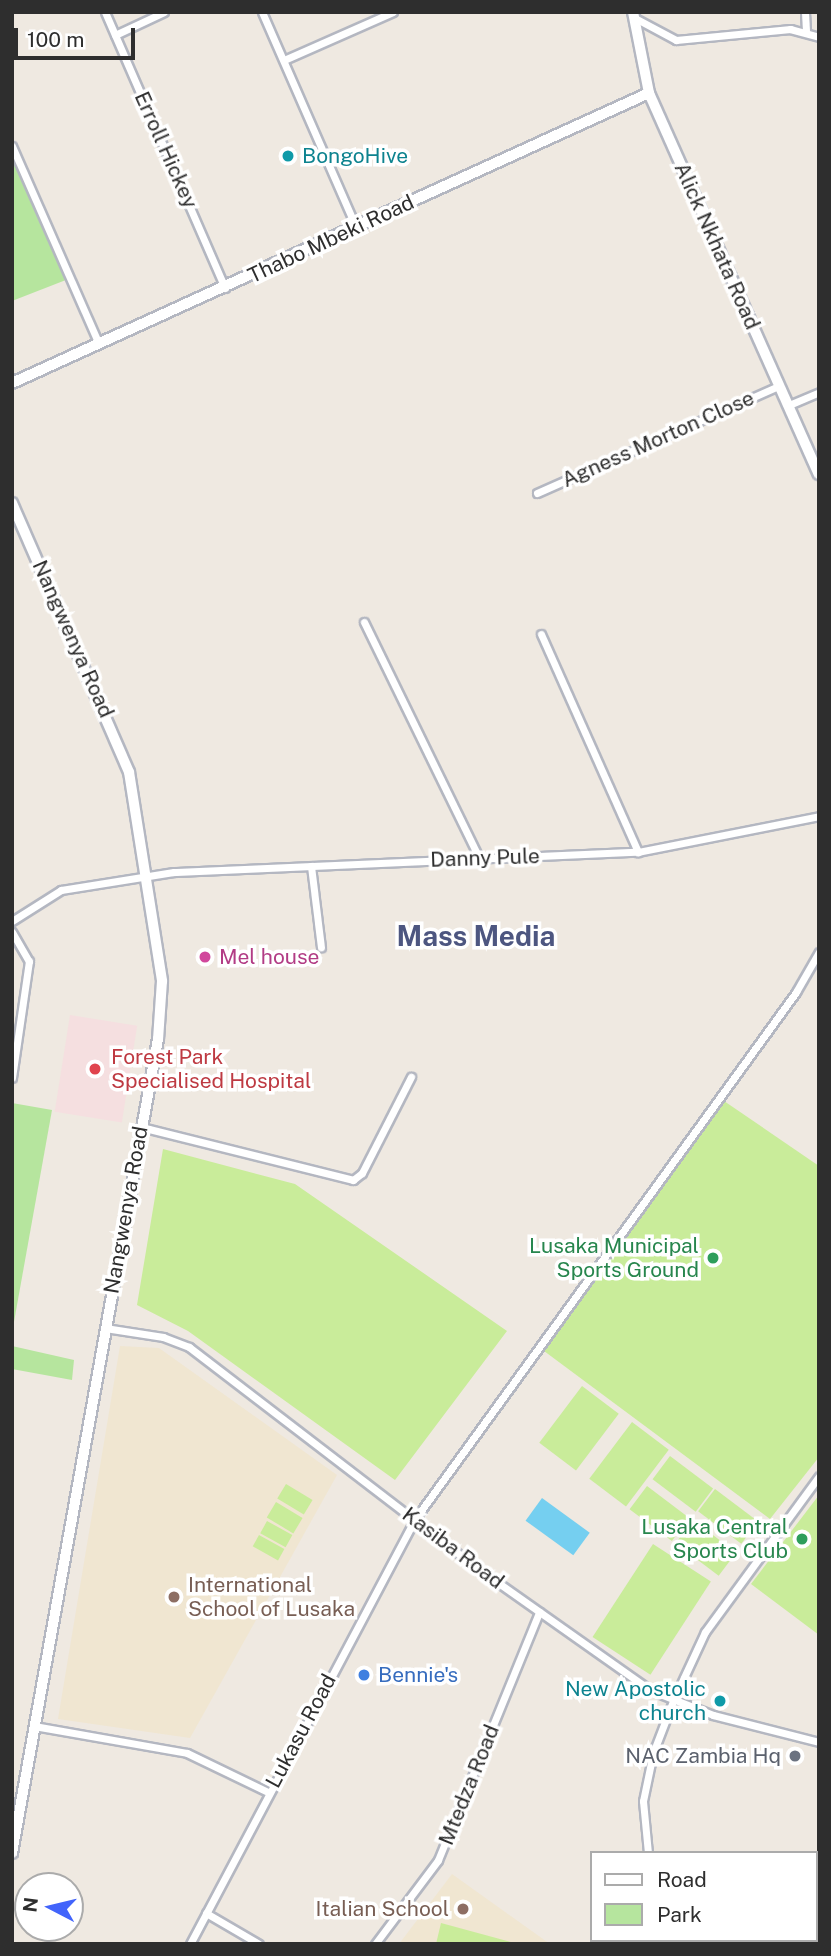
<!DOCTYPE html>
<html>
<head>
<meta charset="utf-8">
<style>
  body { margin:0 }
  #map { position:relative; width:831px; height:1956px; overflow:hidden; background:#efe9e1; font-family:"Public Sans",sans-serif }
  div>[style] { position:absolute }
  .education>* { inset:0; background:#f0e6d1 }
  .medical>* { inset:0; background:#f5dfe0; transform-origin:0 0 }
  .green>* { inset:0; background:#b6e59e }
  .pitch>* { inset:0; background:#c9ec9a; transform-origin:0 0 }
  .water>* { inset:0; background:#75cff0; transform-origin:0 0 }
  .roads { filter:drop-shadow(2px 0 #b4b7c1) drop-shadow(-2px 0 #b4b7c1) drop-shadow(0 2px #b4b7c1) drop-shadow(0 -2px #b4b7c1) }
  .street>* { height:7px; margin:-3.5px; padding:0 3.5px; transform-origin:3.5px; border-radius:3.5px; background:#fff }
  .secondary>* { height:10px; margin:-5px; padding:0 5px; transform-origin:5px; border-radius:5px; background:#fff }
  .dots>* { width:19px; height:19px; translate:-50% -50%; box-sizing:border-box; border:4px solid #fff; border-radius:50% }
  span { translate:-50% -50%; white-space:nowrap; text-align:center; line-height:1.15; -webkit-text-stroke:7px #fff; paint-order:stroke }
  .street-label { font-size:21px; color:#2e2e2e }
  .culture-label { font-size:21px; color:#0d838f }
  .left { translate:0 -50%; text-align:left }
  .right { translate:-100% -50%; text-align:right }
  .hotel-label { font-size:21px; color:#b23c85 }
  .health-label { font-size:21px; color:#be3a42 }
  .leisure-label { font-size:21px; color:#27864d }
  .education-label { font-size:21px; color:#785e54 }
  .shop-label { font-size:21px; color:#366cbe }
  .worship-label { font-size:21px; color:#5b616d }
  .district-label { font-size:28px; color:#4d5680; font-weight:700 }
  .frame { position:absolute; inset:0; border:14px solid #2e2e2e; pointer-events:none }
  .legend { position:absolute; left:590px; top:1851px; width:228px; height:91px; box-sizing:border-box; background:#fff; border:2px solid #ababab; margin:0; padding:9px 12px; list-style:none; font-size:21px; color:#2e2e2e }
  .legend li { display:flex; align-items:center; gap:14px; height:35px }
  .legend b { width:35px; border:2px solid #ababab }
  .north { position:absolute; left:14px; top:1872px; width:70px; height:70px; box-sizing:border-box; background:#fff; border:2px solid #ababab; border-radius:50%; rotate:277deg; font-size:19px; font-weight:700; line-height:28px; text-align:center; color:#2e2e2e }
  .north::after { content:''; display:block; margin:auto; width:24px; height:32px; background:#4264fb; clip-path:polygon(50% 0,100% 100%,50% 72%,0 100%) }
  .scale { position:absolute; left:14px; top:28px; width:121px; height:32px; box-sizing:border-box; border:4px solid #2e2e2e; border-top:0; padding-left:9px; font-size:21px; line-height:24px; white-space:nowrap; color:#2e2e2e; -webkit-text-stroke:5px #fff; paint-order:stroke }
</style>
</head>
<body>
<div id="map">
  <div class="education">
    <i style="clip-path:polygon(120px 1346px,159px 1348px,337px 1475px,190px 1738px,58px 1719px)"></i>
    <i style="clip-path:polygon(452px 1874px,550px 1944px,399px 1944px)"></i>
  </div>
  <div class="medical">
    <i style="left:70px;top:1015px;width:68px;height:98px;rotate:9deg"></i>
  </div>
  <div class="green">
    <i style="clip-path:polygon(12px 153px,71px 278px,12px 301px)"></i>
    <i style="clip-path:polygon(12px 1103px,52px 1110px,12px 1333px)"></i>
    <i style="clip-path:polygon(12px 1346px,74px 1360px,72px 1380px,12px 1369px)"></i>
  </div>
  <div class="pitch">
    <i style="clip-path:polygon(724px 1101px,819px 1166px,819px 1457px,770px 1519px,540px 1348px)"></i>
    <i style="clip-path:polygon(163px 1149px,295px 1184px,507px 1331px,395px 1480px,188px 1331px,137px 1305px)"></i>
    <i style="left:582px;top:1386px;width:46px;height:71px;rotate:37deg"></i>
    <i style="left:632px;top:1422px;width:46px;height:71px;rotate:37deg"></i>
    <i style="left:670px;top:1456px;width:54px;height:29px;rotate:37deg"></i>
    <i style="left:286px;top:1484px;width:31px;height:17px;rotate:31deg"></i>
    <i style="left:647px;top:1486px;width:53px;height:29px;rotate:37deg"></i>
    <i style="left:715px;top:1489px;width:54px;height:28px;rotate:37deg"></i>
    <i style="clip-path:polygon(819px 1495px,819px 1635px,751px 1584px)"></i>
    <i style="left:276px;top:1502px;width:31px;height:18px;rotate:31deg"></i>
    <i style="left:693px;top:1520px;width:54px;height:29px;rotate:37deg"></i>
    <i style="left:267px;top:1521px;width:29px;height:14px;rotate:29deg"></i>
    <i style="left:259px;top:1535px;width:29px;height:13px;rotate:29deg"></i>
    <i style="left:653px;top:1544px;width:69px;height:111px;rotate:33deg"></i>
    <i style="clip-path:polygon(441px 1923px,518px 1944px,436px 1944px)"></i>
  </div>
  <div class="water">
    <i style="left:542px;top:1498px;width:59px;height:28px;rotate:36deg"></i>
  </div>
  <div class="roads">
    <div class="street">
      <i style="left:105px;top:12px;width:301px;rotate:66.5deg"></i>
      <i style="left:262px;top:12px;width:235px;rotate:66.4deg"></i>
      <i style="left:805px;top:12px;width:18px;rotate:87deg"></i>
      <i style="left:633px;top:17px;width:49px;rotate:28.1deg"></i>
      <i style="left:676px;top:40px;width:115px;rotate:-5.5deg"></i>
      <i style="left:790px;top:29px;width:30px;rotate:15deg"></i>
      <i style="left:115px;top:35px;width:54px;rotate:-25.1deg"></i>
      <i style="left:284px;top:60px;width:119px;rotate:-23.8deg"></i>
      <i style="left:12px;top:146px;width:214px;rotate:66.3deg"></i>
      <i style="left:789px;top:405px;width:33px;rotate:-23deg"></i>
      <i style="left:537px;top:493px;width:265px;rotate:-23.9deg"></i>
      <i style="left:364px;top:622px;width:263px;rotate:64deg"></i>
      <i style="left:541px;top:634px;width:239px;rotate:66deg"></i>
      <i style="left:311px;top:866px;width:82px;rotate:83deg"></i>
      <i style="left:12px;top:921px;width:58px;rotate:-32.3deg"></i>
      <i style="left:61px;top:890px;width:114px;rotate:-9.1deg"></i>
      <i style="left:174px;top:872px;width:464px;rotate:-2.5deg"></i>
      <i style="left:638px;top:852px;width:185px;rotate:-11.2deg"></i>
      <i style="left:12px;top:932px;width:34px;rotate:60deg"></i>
      <i style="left:29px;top:961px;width:118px;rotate:98.3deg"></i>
      <i style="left:141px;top:1127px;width:219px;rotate:14deg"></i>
      <i style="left:353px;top:1180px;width:11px;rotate:-38deg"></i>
      <i style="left:362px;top:1173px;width:108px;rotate:-63deg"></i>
      <i style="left:105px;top:1328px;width:59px;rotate:8.8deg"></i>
      <i style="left:163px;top:1337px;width:28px;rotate:21deg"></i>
      <i style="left:189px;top:1347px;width:367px;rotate:37.5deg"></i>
      <i style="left:480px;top:1570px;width:208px;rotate:35.2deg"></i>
      <i style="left:650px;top:1690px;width:68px;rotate:21.6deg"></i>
      <i style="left:713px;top:1715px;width:109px;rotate:14.3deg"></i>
      <i style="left:34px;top:1726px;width:155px;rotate:10deg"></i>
      <i style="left:187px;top:1753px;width:90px;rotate:25.7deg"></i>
      <i style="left:648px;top:1853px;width:52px;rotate:-95.5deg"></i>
      <i style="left:643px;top:1801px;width:49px;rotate:-78.2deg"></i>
      <i style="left:653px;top:1753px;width:56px;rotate:-69deg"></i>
      <i style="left:673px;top:1701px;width:76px;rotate:-65.1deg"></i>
      <i style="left:705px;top:1632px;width:193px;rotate:-53.8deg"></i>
      <i style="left:206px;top:1913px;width:61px;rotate:30.3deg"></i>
      <i style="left:815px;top:1924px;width:4px;rotate:14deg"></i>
      <i style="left:672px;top:1940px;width:4px;rotate:76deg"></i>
      <i style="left:190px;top:1944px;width:481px;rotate:-62.1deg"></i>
      <i style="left:415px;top:1519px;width:650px;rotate:-54.13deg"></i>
      <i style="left:796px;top:992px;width:46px;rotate:-60.1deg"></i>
      <i style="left:375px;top:1944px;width:105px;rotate:-53.1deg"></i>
      <i style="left:438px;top:1860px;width:268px;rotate:-67.8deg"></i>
      <i style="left:718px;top:1944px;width:13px;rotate:-18deg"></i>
    </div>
    <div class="secondary">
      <i style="left:633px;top:12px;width:83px;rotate:78.8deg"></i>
      <i style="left:649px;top:93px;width:417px;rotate:66deg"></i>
      <i style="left:12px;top:383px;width:700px;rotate:-24.48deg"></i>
      <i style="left:12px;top:503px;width:293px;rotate:66.5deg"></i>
      <i style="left:129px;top:772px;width:212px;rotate:81deg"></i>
      <i style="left:162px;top:981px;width:58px;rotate:93.9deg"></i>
      <i style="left:158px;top:1039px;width:827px;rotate:100.17deg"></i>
    </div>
  </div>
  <div class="dots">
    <i style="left:288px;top:156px;background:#0f9aa8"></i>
    <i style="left:205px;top:957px;background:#d1479c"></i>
    <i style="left:95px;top:1069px;background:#e0444e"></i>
    <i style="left:713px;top:1258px;background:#2e9e5b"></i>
    <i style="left:802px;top:1539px;background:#2e9e5b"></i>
    <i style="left:174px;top:1597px;background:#8d6e63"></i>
    <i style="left:364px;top:1675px;background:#3f7fe0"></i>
    <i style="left:720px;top:1701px;background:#0f9aa8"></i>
    <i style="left:795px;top:1756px;background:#6b7280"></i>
    <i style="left:463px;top:1909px;background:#8d6e63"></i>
  </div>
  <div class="street-label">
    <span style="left:166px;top:150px;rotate:66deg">Erroll Hickey</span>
    <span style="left:331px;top:239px;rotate:-25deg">Thabo Mbeki Road</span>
    <span style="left:717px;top:246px;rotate:66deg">Alick Nkhata Road</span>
    <span style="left:658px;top:439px;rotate:-24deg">Agness Morton Close</span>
    <span style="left:73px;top:639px;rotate:66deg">Nangwenya Road</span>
    <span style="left:485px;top:858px;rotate:-2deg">Danny Pule</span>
    <span style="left:126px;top:1210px;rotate:-80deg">Nangwenya Road</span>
    <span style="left:453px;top:1548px;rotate:37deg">Kasiba Road</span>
    <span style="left:301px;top:1731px;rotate:-62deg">Lukasu Road</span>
    <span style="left:469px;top:1785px;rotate:-68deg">Mtedza Road</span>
  </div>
  <div class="culture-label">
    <span class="left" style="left:302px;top:156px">BongoHive</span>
    <span class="right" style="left:706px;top:1701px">New Apostolic<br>church</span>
  </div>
  <div class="hotel-label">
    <span class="left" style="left:219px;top:957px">Mel house</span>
  </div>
  <div class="health-label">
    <span class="left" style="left:111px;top:1069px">Forest Park<br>Specialised Hospital</span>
  </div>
  <div class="leisure-label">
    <span class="right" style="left:699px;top:1258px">Lusaka Municipal<br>Sports Ground</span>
    <span class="right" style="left:788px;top:1539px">Lusaka Central<br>Sports Club</span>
  </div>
  <div class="education-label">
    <span class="left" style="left:188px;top:1597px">International<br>School of Lusaka</span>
    <span class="right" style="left:449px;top:1909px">Italian School</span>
  </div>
  <div class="shop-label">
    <span class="left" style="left:378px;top:1675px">Bennie's</span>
  </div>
  <div class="worship-label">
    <span class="right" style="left:781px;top:1756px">NAC Zambia Hq</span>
  </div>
  <div class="district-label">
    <span style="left:476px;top:936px">Mass Media</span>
  </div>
  <div class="frame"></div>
  <ul class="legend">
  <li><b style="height:9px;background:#fff"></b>Road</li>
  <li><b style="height:19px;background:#b6e59e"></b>Park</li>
  </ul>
  <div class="north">N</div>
  <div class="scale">100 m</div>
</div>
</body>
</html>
